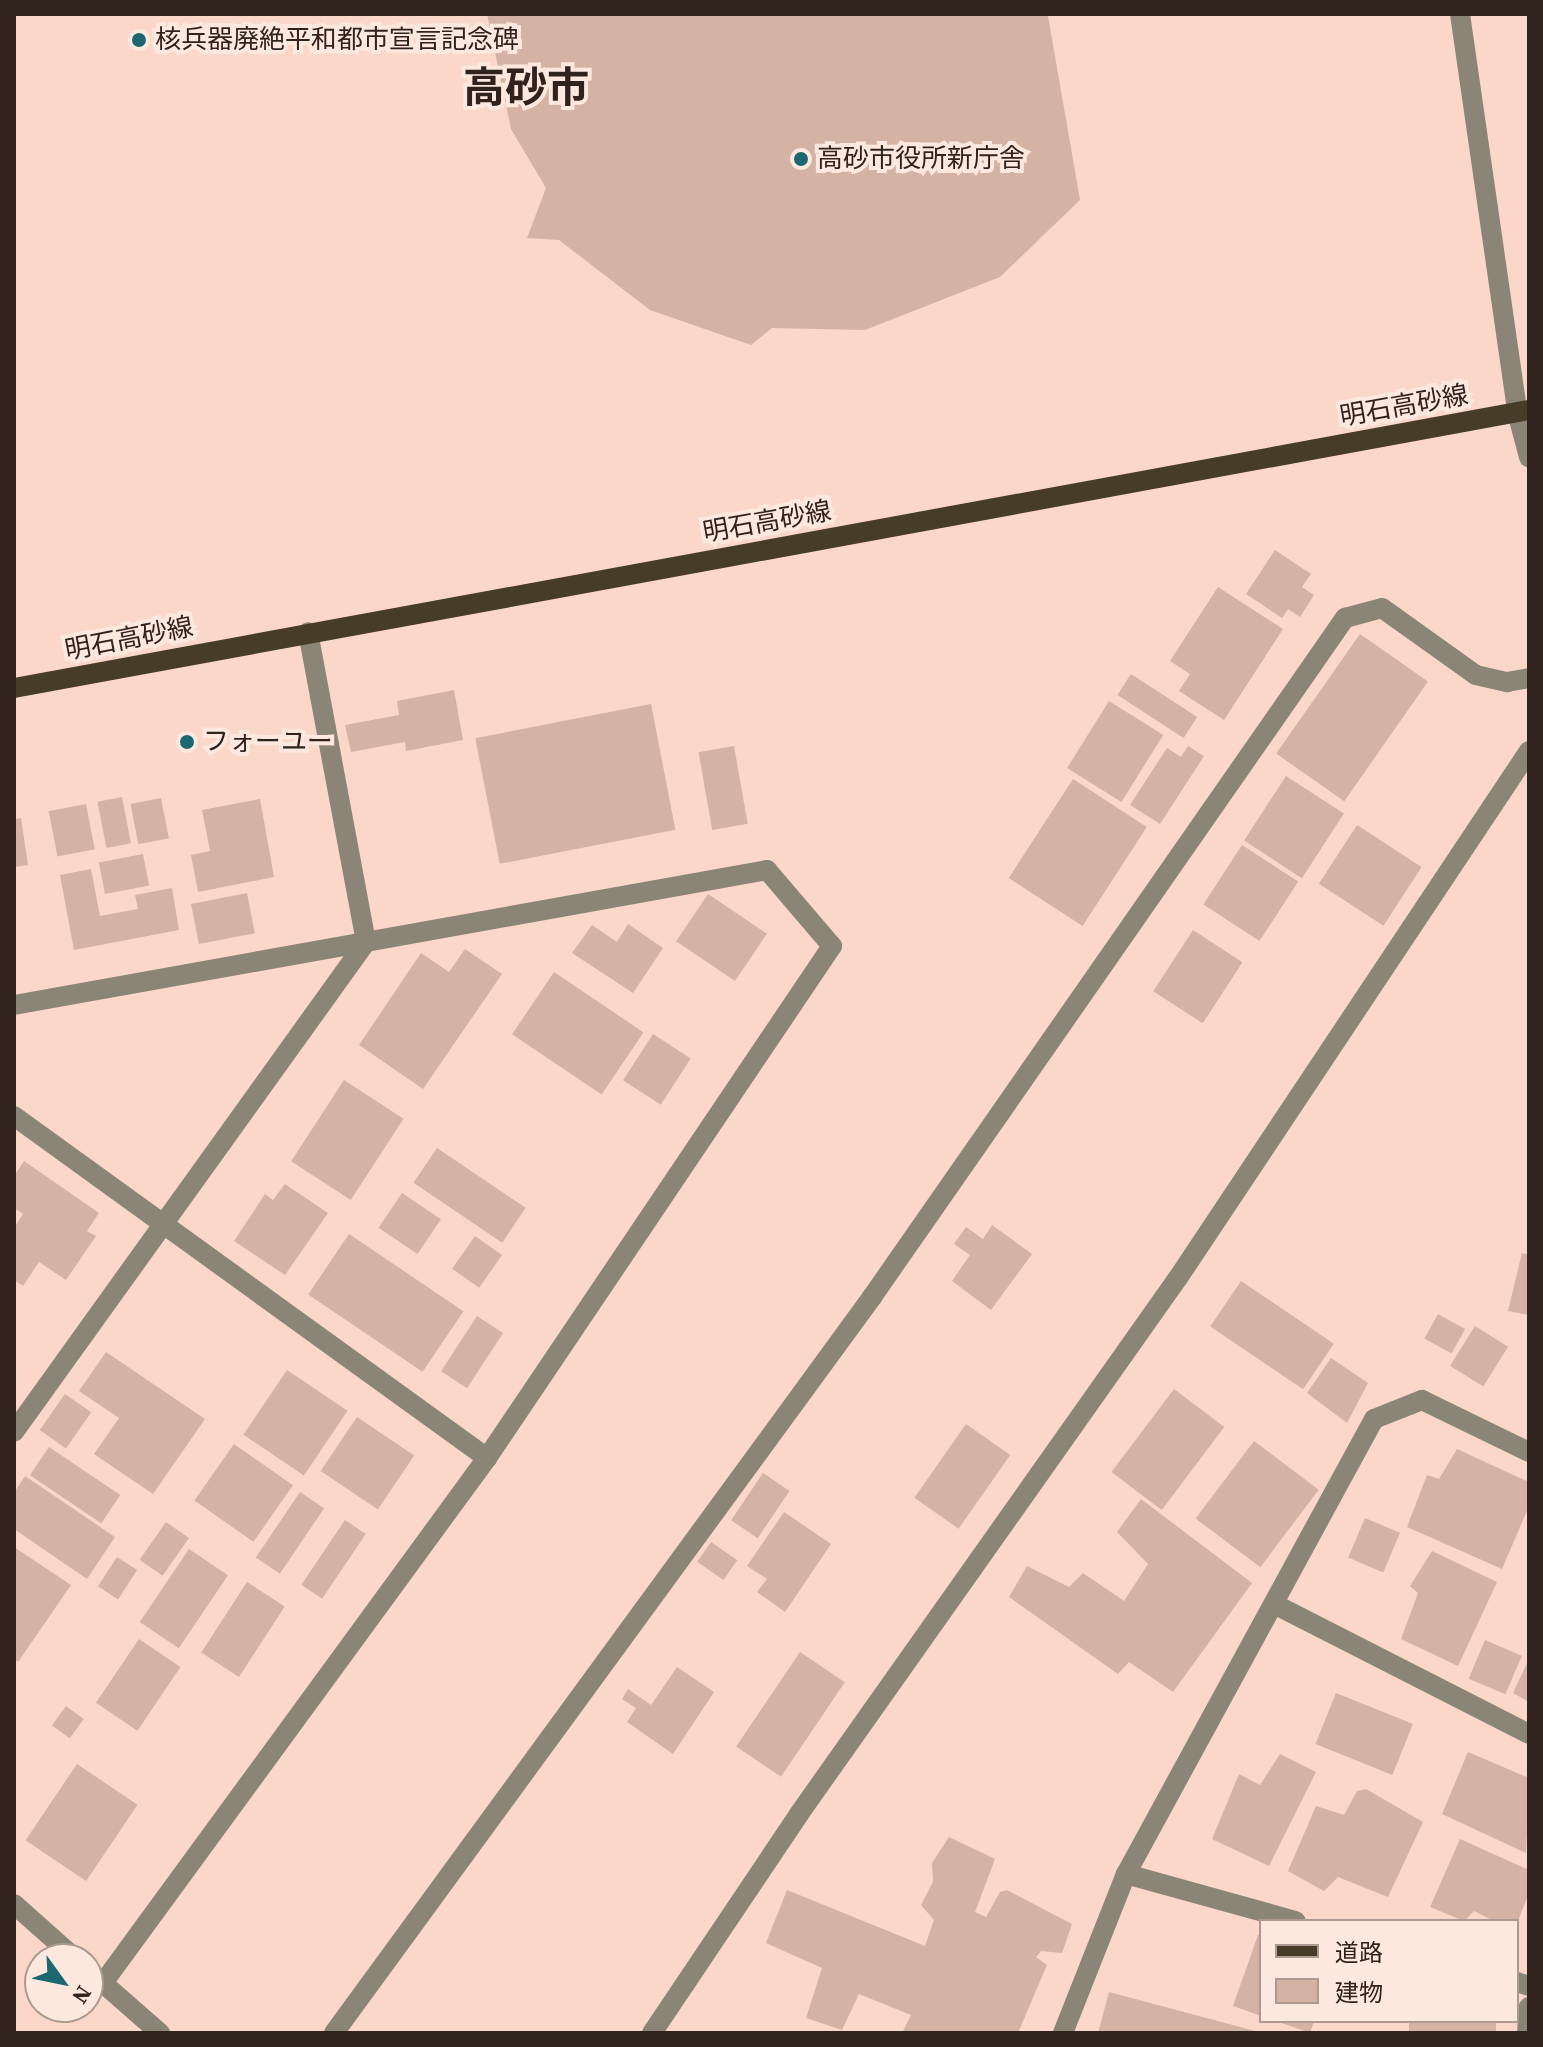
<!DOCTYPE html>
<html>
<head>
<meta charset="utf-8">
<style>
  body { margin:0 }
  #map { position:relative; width:1543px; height:2047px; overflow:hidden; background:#fad7c9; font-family:"Source Serif 4","Noto Sans JP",serif }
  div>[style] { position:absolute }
  .building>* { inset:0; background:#d4b2a4; transform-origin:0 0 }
  .minor>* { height:20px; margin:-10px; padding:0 10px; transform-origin:10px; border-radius:10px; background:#8b8578 }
  .major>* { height:20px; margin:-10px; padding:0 10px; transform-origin:10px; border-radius:10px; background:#473c27 }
  .dots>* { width:22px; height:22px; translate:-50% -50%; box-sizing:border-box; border:4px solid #fde8df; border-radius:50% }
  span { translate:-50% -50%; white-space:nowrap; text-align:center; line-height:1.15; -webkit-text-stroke:8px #fde8df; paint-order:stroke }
  .poi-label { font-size:26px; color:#30231e }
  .left { translate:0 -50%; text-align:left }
  .street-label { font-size:26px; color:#30231e }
  .town-label { font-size:42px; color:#30231e; font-weight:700 }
  .frame { position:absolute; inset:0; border:16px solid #30231e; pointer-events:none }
  .legend { position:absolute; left:1259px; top:1919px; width:260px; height:104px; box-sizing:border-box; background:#fde8df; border:2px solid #ab9992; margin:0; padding:10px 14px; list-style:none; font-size:24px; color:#30231e }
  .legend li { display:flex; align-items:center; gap:16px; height:40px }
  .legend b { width:40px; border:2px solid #ab9992 }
  .north { position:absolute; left:24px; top:1943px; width:80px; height:80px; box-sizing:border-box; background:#fde8df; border:2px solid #ab9992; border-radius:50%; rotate:123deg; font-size:22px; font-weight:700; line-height:32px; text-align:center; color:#30231e }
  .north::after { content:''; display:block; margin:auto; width:28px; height:36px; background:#1c6871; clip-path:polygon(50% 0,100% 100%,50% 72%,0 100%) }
</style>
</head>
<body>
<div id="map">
  <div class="building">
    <i style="clip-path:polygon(487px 14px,1048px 16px,1080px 200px,1000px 277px,865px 330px,772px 328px,751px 345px,650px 310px,559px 240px,527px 238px,546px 188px,511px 129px)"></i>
    <i style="clip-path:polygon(1275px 550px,1311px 574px,1302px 587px,1314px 595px,1300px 617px,1288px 609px,1282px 618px,1246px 594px)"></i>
    <i style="clip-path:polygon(1218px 587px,1283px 629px,1224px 720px,1179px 691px,1190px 674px,1170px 661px)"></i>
    <i style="left:1360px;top:634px;width:83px;height:146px;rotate:35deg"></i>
    <i style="left:1131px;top:674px;width:79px;height:25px;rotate:33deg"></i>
    <i style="clip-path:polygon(454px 690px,463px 740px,406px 751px,405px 742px,351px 752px,345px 725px,399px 715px,397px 701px)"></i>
    <i style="left:1109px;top:701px;width:64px;height:79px;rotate:32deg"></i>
    <i style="left:651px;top:704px;width:128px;height:179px;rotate:79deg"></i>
    <i style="left:734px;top:746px;width:79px;height:36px;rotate:80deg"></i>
    <i style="clip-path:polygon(1188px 746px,1204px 756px,1160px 824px,1130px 805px,1167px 748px,1181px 757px)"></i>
    <i style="left:1286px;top:776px;width:69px;height:77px;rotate:33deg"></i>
    <i style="left:1073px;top:779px;width:88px;height:118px;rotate:33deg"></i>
    <i style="left:122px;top:797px;width:47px;height:25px;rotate:79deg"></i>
    <i style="left:161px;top:798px;width:41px;height:31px;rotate:79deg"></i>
    <i style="clip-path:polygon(260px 799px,274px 877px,198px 892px,191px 855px,210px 851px,202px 810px)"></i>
    <i style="left:86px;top:804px;width:46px;height:38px;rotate:79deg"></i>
    <i style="clip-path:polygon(21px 818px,28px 865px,14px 867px,14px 819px)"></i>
    <i style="left:1357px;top:825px;width:77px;height:70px;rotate:33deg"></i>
    <i style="left:1242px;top:845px;width:67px;height:71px;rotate:33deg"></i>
    <i style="left:143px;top:854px;width:32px;height:45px;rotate:79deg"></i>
    <i style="clip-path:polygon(91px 869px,100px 916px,138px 909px,135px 895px,172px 888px,179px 930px,74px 950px,60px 875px)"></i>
    <i style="left:247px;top:893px;width:41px;height:57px;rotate:79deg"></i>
    <i style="left:708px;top:894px;width:71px;height:57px;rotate:34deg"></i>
    <i style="clip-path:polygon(628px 924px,663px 948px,633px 993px,572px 953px,592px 925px,617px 942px)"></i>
    <i style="left:1193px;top:930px;width:59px;height:73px;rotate:33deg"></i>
    <i style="clip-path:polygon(465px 949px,502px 974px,423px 1089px,359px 1045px,421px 953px,449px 972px)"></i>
    <i style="left:554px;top:972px;width:108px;height:75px;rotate:34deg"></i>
    <i style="left:653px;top:1034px;width:45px;height:55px;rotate:33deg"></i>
    <i style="left:344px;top:1080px;width:71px;height:97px;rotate:33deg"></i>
    <i style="left:437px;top:1148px;width:107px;height:42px;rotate:34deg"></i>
    <i style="clip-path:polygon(24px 1161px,99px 1213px,87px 1231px,96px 1236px,66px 1280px,39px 1262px,23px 1286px,14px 1280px,14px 1228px,23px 1214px,14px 1208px,14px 1176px)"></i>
    <i style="clip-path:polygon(285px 1184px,328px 1213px,285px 1275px,234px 1241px,265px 1194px,273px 1200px)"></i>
    <i style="left:402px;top:1193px;width:47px;height:42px;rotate:34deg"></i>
    <i style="clip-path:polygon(992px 1225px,1032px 1254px,991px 1310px,952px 1281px,970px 1255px,954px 1244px,966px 1227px,983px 1239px)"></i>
    <i style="left:349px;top:1234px;width:138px;height:73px;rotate:34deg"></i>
    <i style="left:475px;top:1236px;width:33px;height:40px;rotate:35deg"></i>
    <i style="clip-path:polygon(1522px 1253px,1529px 1255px,1529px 1315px,1508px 1311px)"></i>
    <i style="left:1241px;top:1281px;width:112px;height:55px;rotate:34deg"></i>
    <i style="left:1438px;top:1314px;width:31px;height:28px;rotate:29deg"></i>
    <i style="left:477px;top:1316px;width:31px;height:66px;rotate:33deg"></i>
    <i style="left:1475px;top:1326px;width:39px;height:47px;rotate:32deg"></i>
    <i style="clip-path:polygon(106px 1352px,205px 1419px,153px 1494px,94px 1454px,119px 1418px,79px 1391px)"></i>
    <i style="clip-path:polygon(1331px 1358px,1368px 1383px,1347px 1423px,1307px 1393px)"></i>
    <i style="left:287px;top:1370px;width:73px;height:78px;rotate:34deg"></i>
    <i style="left:1174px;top:1389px;width:63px;height:104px;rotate:37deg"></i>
    <i style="left:65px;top:1394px;width:32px;height:44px;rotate:35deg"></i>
    <i style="left:357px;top:1417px;width:69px;height:65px;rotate:34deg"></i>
    <i style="left:966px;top:1424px;width:54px;height:90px;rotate:35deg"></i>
    <i style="left:1254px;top:1441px;width:81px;height:97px;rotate:37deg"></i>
    <i style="left:234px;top:1444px;width:72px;height:69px;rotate:35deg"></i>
    <i style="left:49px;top:1447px;width:86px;height:34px;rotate:34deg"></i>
    <i style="clip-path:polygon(1457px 1449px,1529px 1482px,1529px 1506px,1502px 1569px,1407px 1527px,1427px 1475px,1439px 1479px)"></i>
    <i style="left:763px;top:1473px;width:32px;height:57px;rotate:34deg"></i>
    <i style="clip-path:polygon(25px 1476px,115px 1537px,87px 1579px,14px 1529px,14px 1493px)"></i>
    <i style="left:300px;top:1492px;width:29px;height:79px;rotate:34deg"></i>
    <i style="clip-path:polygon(1141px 1499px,1252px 1583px,1173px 1692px,1129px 1662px,1118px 1674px,1009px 1597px,1027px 1566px,1069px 1587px,1083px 1573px,1124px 1601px,1148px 1564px,1117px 1532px)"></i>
    <i style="clip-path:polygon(784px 1512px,831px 1544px,785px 1612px,757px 1592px,767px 1579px,747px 1566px)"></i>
    <i style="left:1365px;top:1518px;width:38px;height:43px;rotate:23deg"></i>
    <i style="left:345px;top:1520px;width:25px;height:78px;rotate:34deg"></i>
    <i style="left:166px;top:1522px;width:28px;height:46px;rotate:35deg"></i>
    <i style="left:711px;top:1542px;width:32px;height:24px;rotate:35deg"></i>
    <i style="clip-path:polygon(14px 1547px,71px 1585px,18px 1662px,14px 1659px)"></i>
    <i style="left:189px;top:1549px;width:47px;height:88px;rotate:34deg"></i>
    <i style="clip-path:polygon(1432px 1551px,1497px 1582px,1458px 1666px,1401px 1639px,1418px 1593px,1410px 1586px)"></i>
    <i style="left:117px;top:1557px;width:24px;height:35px;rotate:33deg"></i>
    <i style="left:247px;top:1582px;width:45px;height:84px;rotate:33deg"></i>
    <i style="left:139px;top:1639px;width:50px;height:77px;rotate:34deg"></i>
    <i style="left:1485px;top:1640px;width:40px;height:42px;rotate:23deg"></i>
    <i style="left:800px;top:1652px;width:54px;height:114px;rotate:34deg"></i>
    <i style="clip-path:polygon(1527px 1663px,1529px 1664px,1529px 1702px,1513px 1693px)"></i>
    <i style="clip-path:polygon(677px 1667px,714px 1692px,673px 1754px,627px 1722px,636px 1708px,622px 1699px,628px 1689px,651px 1705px)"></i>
    <i style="left:1336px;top:1693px;width:83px;height:55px;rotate:22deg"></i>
    <i style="left:66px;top:1706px;width:22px;height:24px;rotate:36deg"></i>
    <i style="clip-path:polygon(1468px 1752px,1529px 1778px,1526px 1853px,1442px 1814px)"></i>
    <i style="clip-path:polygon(1280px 1754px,1316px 1772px,1269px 1866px,1212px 1839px,1239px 1774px,1260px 1785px)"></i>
    <i style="left:77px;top:1764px;width:73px;height:92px;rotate:34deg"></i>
    <i style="clip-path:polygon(1366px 1789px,1423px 1822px,1388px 1897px,1338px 1877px,1324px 1891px,1288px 1871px,1316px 1806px,1344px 1815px,1357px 1791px)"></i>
    <i style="clip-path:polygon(949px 1837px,995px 1859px,975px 1912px,986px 1917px,1000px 1892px,1007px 1890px,1072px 1924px,1062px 1953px,1041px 1951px,1036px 1957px,1047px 1965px,1018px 2033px,902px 2033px,911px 2015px,859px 1994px,842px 2030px,806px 2018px,822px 1968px,766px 1943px,787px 1890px,925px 1946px,934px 1920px,921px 1905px,933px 1882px,932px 1863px)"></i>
    <i style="clip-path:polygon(1460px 1839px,1529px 1870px,1529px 1893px,1518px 1921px,1494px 1921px,1474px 1911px,1464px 1921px,1430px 1907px)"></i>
    <i style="clip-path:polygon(1258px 1935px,1261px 1935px,1261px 2016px,1233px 2006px)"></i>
    <i style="clip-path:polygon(1109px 1992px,1259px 2032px,1259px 2033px,1098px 2033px)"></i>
    <i style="clip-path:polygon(1276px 2021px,1314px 2021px,1310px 2033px)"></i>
    <i style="left:1409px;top:2021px;width:87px;height:12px"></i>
  </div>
  <div class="minor">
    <i style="left:1460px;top:14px;width:402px;rotate:81.8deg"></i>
    <i style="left:1517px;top:412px;width:47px;rotate:75.1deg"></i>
    <i style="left:14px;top:1005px;width:765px;rotate:-10.16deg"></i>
    <i style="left:767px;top:870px;width:100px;rotate:49.5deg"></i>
    <i style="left:832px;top:946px;width:617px;rotate:123.97deg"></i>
    <i style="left:487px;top:1458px;width:650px;rotate:126.18deg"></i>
    <i style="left:14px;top:1116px;width:584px;rotate:35.87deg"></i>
    <i style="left:14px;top:1432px;width:603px;rotate:-54.31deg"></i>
    <i style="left:366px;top:942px;width:315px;rotate:-100.6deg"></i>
    <i style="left:1274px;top:1604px;width:286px;rotate:27deg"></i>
    <i style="left:1126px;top:1874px;width:176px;rotate:15.5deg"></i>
    <i style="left:14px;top:1904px;width:83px;rotate:41.6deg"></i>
    <i style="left:88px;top:1970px;width:96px;rotate:41.2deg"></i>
    <i style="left:1517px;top:1982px;width:13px;rotate:18deg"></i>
    <i style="left:334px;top:2033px;width:912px;rotate:-53.83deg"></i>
    <i style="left:872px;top:1297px;width:828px;rotate:-55.14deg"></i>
    <i style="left:1345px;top:618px;width:38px;rotate:-15deg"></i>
    <i style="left:1382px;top:608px;width:115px;rotate:35.5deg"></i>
    <i style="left:1476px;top:675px;width:32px;rotate:13deg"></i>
    <i style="left:1507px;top:682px;width:22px;rotate:-10deg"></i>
    <i style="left:652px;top:2033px;width:264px;rotate:-56.1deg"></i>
    <i style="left:799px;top:1814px;width:656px;rotate:-54.74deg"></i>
    <i style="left:1178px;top:1278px;width:633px;rotate:-56.34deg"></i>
    <i style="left:1063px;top:2033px;width:171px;rotate:-68.4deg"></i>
    <i style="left:1126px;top:1874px;width:518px;rotate:-61.41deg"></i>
    <i style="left:1374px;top:1419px;width:52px;rotate:-21.6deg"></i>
    <i style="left:1422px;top:1400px;width:119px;rotate:25.9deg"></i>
    <i style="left:1527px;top:2033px;width:26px;rotate:-86deg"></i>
  </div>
  <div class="major">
    <i style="left:14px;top:688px;width:1540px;rotate:-10.4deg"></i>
  </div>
  <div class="dots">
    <i style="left:139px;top:40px;background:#1c6871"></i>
    <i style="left:801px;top:159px;background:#1c6871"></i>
    <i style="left:187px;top:742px;background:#1c6871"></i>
  </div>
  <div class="poi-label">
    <span class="left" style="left:155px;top:40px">核兵器廃絶平和都市宣言記念碑</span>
    <span class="left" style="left:817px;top:159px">高砂市役所新庁舎</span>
    <span class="left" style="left:203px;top:742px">フォーユー</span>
  </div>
  <div class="street-label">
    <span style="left:1404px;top:406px;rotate:-10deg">明石高砂線</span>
    <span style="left:767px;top:522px;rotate:-10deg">明石高砂線</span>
    <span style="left:129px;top:639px;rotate:-11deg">明石高砂線</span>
  </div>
  <div class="town-label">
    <span style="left:526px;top:87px">高砂市</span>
  </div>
  <div class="frame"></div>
  <ul class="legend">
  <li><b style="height:10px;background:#473c27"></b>道路</li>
  <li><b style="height:22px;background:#d4b2a4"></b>建物</li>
  </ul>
  <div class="north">N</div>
</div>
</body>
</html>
